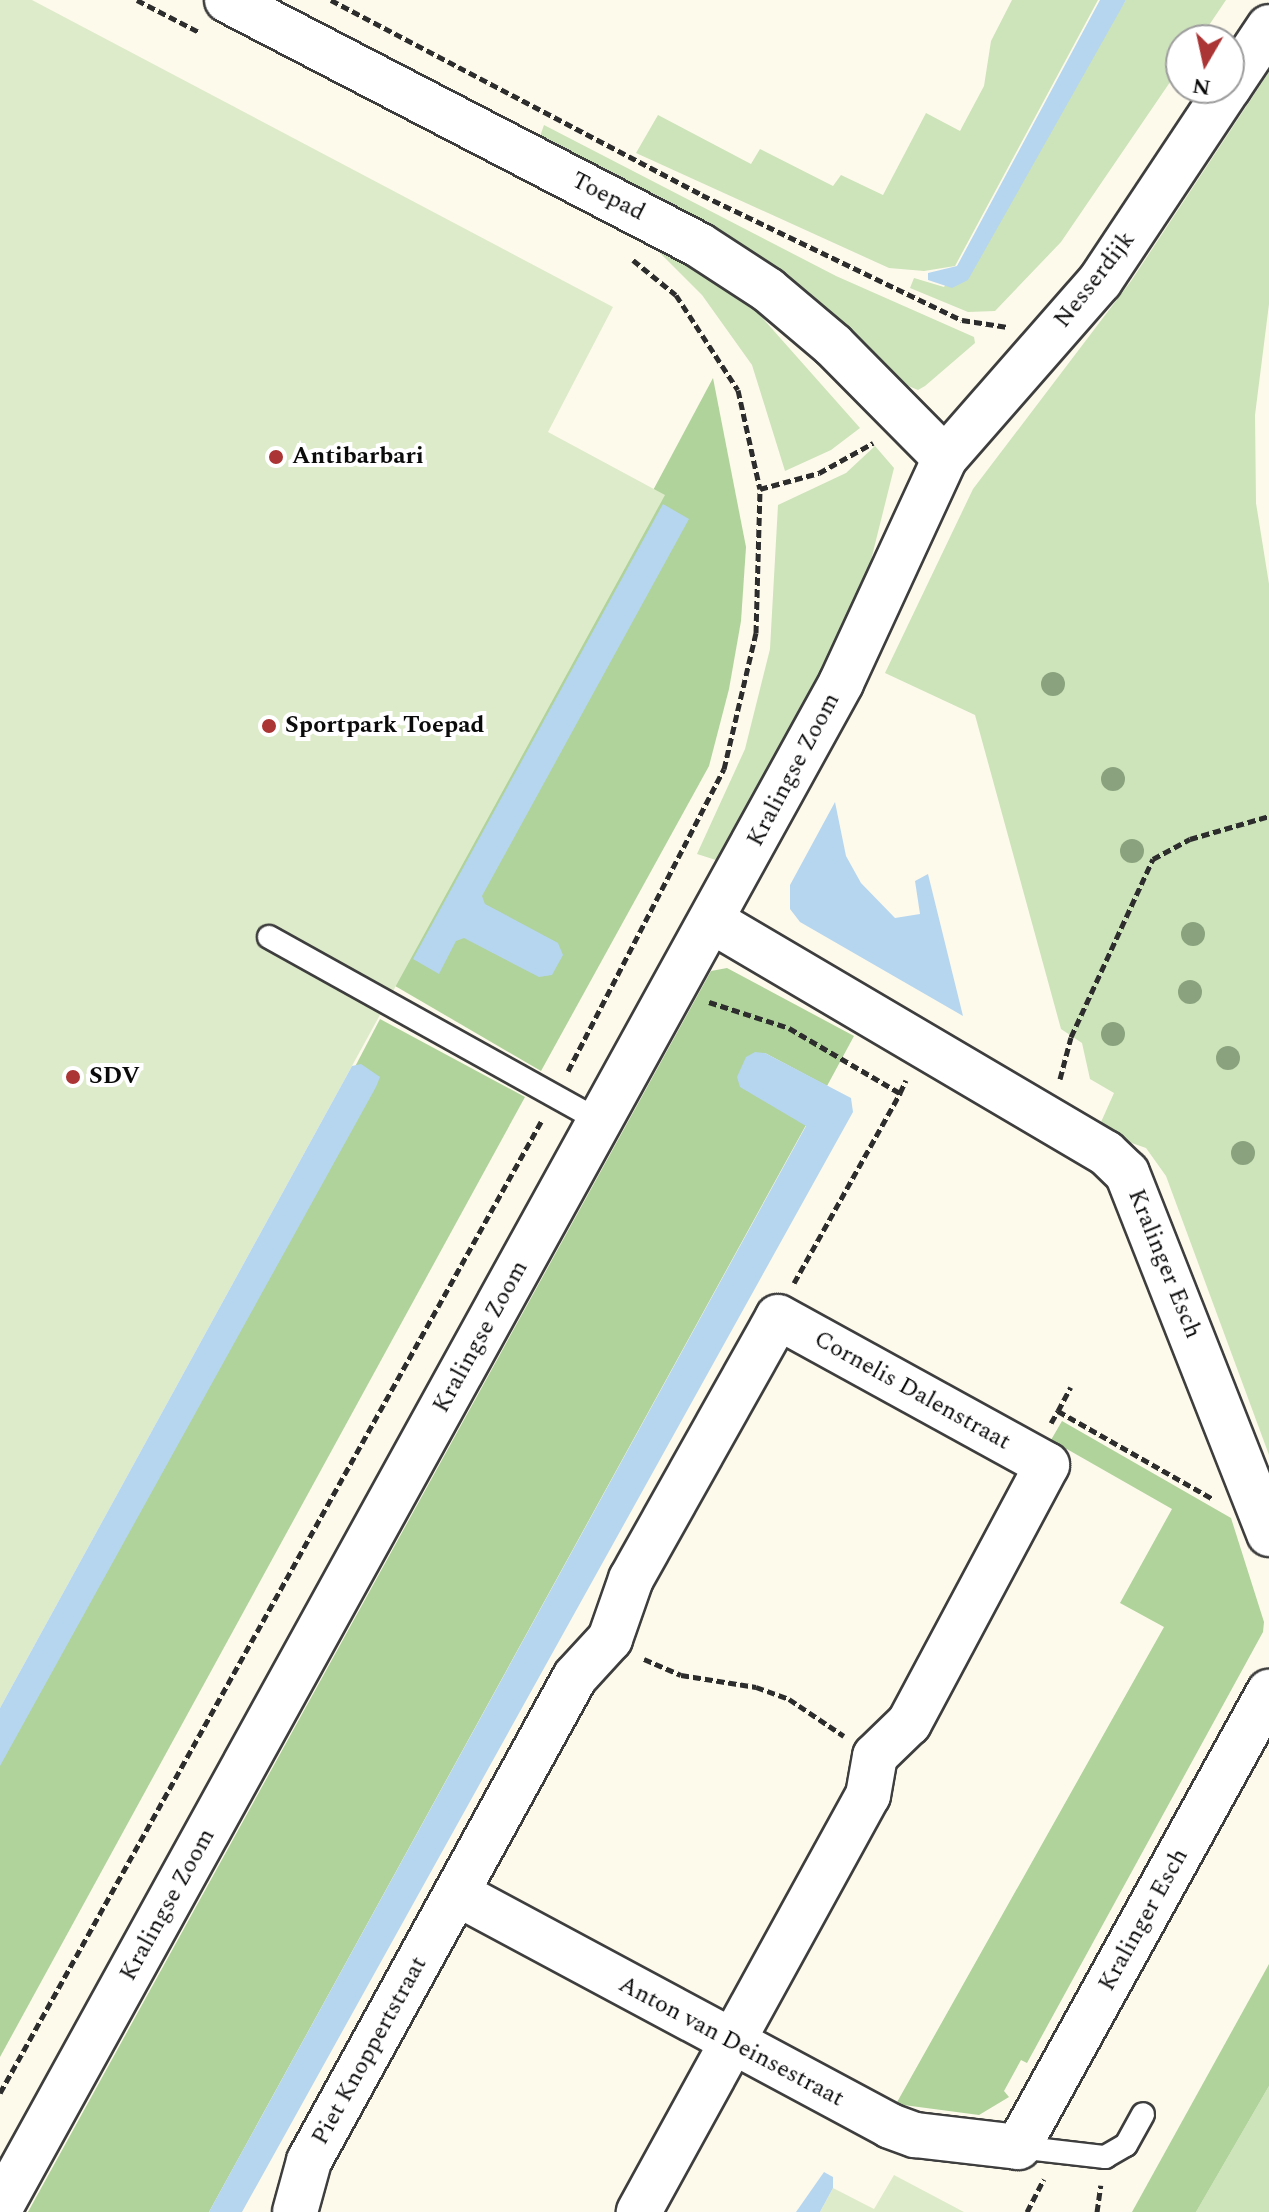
<!DOCTYPE html>
<html>
<head>
<meta charset="utf-8">
<style>
  body { margin:0 }
  #map { position:relative; width:1269px; height:2212px; overflow:hidden; background:#fdfaec; font-family:Spectral,serif }
  div>[style] { position:absolute }
  .green>* { inset:0; background:#cde3ba }
  .forest>* { inset:0; background:#b0d29b }
  .pitch>* { inset:0; background:#deebca }
  .water>* { inset:0; background:#b6d6ef }
  .path>* { height:5px; margin-top:-2.5px; transform-origin:0; background:repeating-linear-gradient(90deg,#2d2d2d 0 8px,transparent 0 12px) }
  .roads { filter:drop-shadow(2px 0 #3e3e3e) drop-shadow(-2px 0 #3e3e3e) drop-shadow(0 2px #3e3e3e) drop-shadow(0 -2px #3e3e3e) }
  .service>* { height:22px; margin:-11px; padding:0 11px; transform-origin:11px; border-radius:11px; background:#fff }
  .minor>* { height:44px; margin:-22px; padding:0 22px; transform-origin:22px; border-radius:22px; background:#fff }
  .tertiary>* { height:44px; margin:-22px; padding:0 22px; transform-origin:22px; border-radius:22px; background:#fff }
  .trees>* { width:24px; height:24px; margin:-12px; border-radius:50%; background:#8aa37e }
  .dots>* { width:22px; height:22px; translate:-50% -50%; box-sizing:border-box; border:4px solid #fff; border-radius:50% }
  span { translate:-50% -50%; white-space:nowrap; text-align:center; line-height:1.15; -webkit-text-stroke:8px #fff; paint-order:stroke }
  .street-label { font-size:24px; color:#0b0b0b }
  .poi-label { font-size:24px; color:#0b0b0b; font-weight:700 }
  .left { translate:0 -50%; text-align:left }
  .north { position:absolute; left:1165px; top:24px; width:80px; height:80px; box-sizing:border-box; background:#fff; border:2px solid #9d9d9d; border-radius:50%; rotate:189deg; font-size:22px; font-weight:700; line-height:32px; text-align:center; color:#0b0b0b }
  .north::after { content:''; display:block; margin:auto; width:28px; height:36px; background:#ab3434; clip-path:polygon(50% 0,100% 100%,50% 72%,0 100%) }
</style>
</head>
<body>
<div id="map">
  <div class="green">
    <i style="clip-path:polygon(1012px 0,1098px 0,955px 266px,924px 271px,889px 268px,636px 153px,658px 115px,751px 164px,760px 149px,833px 186px,841px 175px,883px 195px,926px 113px,960px 131px,984px 86px,991px 41px)"></i>
    <i style="clip-path:polygon(1126px 0,1226px 0,1199px 40px,1181px 40px,1181px 66px,1061px 242px,995px 311px,968px 312px,910px 288px,914px 278px,944px 287px)"></i>
    <i style="clip-path:polygon(1269px 72px,1269px 304px,1255px 415px,1256px 503px,1269px 584px,1269px 1455px,1166px 1176px,1146px 1148px,1097px 1131px,1114px 1093px,1090px 1079px,1082px 1043px,1061px 1029px,975px 715px,885px 673px,973px 489px,1131px 281px)"></i>
    <i style="clip-path:polygon(544px 125px,836px 276px,974px 337px,975px 343px,925px 386px,918px 390px,906px 385px,803px 292px,539px 139px)"></i>
    <i style="clip-path:polygon(635px 228px,759px 314px,860px 428px,831px 450px,785px 471px,752px 365px,702px 295px)"></i>
    <i style="clip-path:polygon(875px 446px,894px 468px,862px 596px,719px 861px,697px 854px,745px 749px,770px 649px,778px 505px,846px 473px)"></i>
    <i style="clip-path:polygon(1269px 2086px,1269px 2212px,1196px 2212px)"></i>
  </div>
  <div class="forest">
    <i style="clip-path:polygon(713px 378px,746px 547px,741px 621px,729px 689px,709px 766px,541px 1071px,390px 983px)"></i>
    <i style="clip-path:polygon(727px 968px,854px 1036px,827px 1086px,765px 1053px,806px 1125px,209px 2212px,28px 2212px,711px 971px)"></i>
    <i style="clip-path:polygon(380px 1019px,525px 1097px,0 2057px,0 1744px)"></i>
    <i style="clip-path:polygon(1062px 1421px,1231px 1518px,1264px 1622px,1263px 1632px,1027px 2063px,1021px 2060px,1004px 2091px,1009px 2097px,979px 2115px,896px 2104px,1164px 1627px,1120px 1603px,1172px 1509px,1051px 1440px)"></i>
    <i style="clip-path:polygon(1269px 1964px,1269px 2086px,1196px 2212px,1132px 2212px)"></i>
  </div>
  <div class="pitch">
    <i style="clip-path:polygon(0 0,32px 0,613px 307px,548px 432px,665px 495px,0 1708px)"></i>
    <i style="clip-path:polygon(894px 2175px,964px 2212px,820px 2212px,833px 2188px,874px 2209px)"></i>
  </div>
  <div class="water">
    <i style="clip-path:polygon(1100px 0,1126px 0,968px 280px,952px 288px,928px 280px,928px 273px,957px 266px)"></i>
    <i style="clip-path:polygon(663px 504px,689px 519px,482px 896px,485px 904px,558px 943px,563px 955px,552px 975px,539px 977px,464px 938px,456px 941px,439px 974px,413px 959px)"></i>
    <i style="clip-path:polygon(835px 802px,846px 856px,861px 883px,895px 918px,920px 914px,915px 881px,928px 874px,963px 1016px,800px 922px,790px 909px,790px 885px)"></i>
    <i style="clip-path:polygon(755px 1052px,765px 1053px,851px 1098px,853px 1112px,242px 2212px,209px 2212px,806px 1126px,740px 1087px,737px 1077px,746px 1057px)"></i>
    <i style="clip-path:polygon(361px 1064px,380px 1077px,376px 1087px,0 1766px,0 1708px,352px 1066px)"></i>
    <i style="clip-path:polygon(824px 2172px,833px 2177px,833px 2188px,820px 2212px,796px 2212px)"></i>
  </div>
  <div class="path">
    <i style="left:137px;top:0;width:70px;rotate:27.3deg"></i>
    <i style="left:331px;top:0;width:419px;rotate:27.7deg"></i>
    <i style="left:702px;top:195px;width:288px;rotate:25.7deg"></i>
    <i style="left:962px;top:320px;width:46px;rotate:8.8deg"></i>
    <i style="left:633px;top:260px;width:55px;rotate:39.1deg"></i>
    <i style="left:676px;top:295px;width:113px;rotate:56.9deg"></i>
    <i style="left:738px;top:390px;width:101px;rotate:77.5deg"></i>
    <i style="left:709px;top:1002px;width:84px;rotate:18deg"></i>
    <i style="left:789px;top:1028px;width:129px;rotate:30.4deg"></i>
    <i style="left:900px;top:1093px;width:14px;rotate:-65deg"></i>
    <i style="left:568px;top:1071px;width:340px;rotate:-62.7deg"></i>
    <i style="left:724px;top:769px;width:140px;rotate:-76.8deg"></i>
    <i style="left:756px;top:633px;width:144px;rotate:-88.4deg"></i>
    <i style="left:760px;top:489px;width:61px;rotate:-15.2deg"></i>
    <i style="left:819px;top:473px;width:62px;rotate:-29.1deg"></i>
    <i style="left:1060px;top:1079px;width:43px;rotate:-75.3deg"></i>
    <i style="left:1071px;top:1037px;width:196px;rotate:-65.3deg"></i>
    <i style="left:1153px;top:859px;width:42px;rotate:-28.4deg"></i>
    <i style="left:1190px;top:839px;width:82px;rotate:-16.2deg"></i>
    <i style="left:794px;top:1283px;width:218px;rotate:-60.8deg"></i>
    <i style="left:1058px;top:1411px;width:27px;rotate:-62deg"></i>
    <i style="left:1051px;top:1423px;width:14px;rotate:-60deg"></i>
    <i style="left:1058px;top:1411px;width:178px;rotate:29.6deg"></i>
    <i style="left:644px;top:1659px;width:40px;rotate:23.4deg"></i>
    <i style="left:681px;top:1675px;width:76px;rotate:9.1deg"></i>
    <i style="left:756px;top:1687px;width:35px;rotate:20deg"></i>
    <i style="left:789px;top:1699px;width:66px;rotate:33.9deg"></i>
    <i style="left:0;top:2093px;width:1112px;rotate:-60.88deg"></i>
    <i style="left:1027px;top:2212px;width:37px;rotate:-63deg"></i>
    <i style="left:1097px;top:2212px;width:27px;rotate:-82deg"></i>
  </div>
  <div class="roads">
    <div class="service">
      <i style="left:269px;top:937px;width:379px;rotate:29.1deg"></i>
      <i style="left:1018px;top:2147px;width:88px;rotate:6.6deg"></i>
      <i style="left:1105px;top:2157px;width:24px;rotate:-30deg"></i>
      <i style="left:1126px;top:2145px;width:35px;rotate:-61deg"></i>
    </div>
    <div class="minor">
      <i style="left:712px;top:921px;width:457px;rotate:30.5deg"></i>
      <i style="left:1106px;top:1153px;width:29px;rotate:44deg"></i>
      <i style="left:1127px;top:1173px;width:388px;rotate:68.5deg"></i>
      <i style="left:458px;top:1894px;width:490px;rotate:28.2deg"></i>
      <i style="left:890px;top:2126px;width:27px;rotate:20deg"></i>
      <i style="left:915px;top:2135px;width:104px;rotate:6.6deg"></i>
      <i style="left:1018px;top:2147px;width:520px;rotate:-61.12deg"></i>
      <i style="left:295px;top:2212px;width:53px;rotate:-74.6deg"></i>
      <i style="left:309px;top:2161px;width:552px;rotate:-61.21deg"></i>
      <i style="left:575px;top:1677px;width:52px;rotate:-47.4deg"></i>
      <i style="left:610px;top:1639px;width:64px;rotate:-70.7deg"></i>
      <i style="left:631px;top:1579px;width:300px;rotate:-60.7deg"></i>
      <i style="left:778px;top:1317px;width:307px;rotate:28.8deg"></i>
      <i style="left:1047px;top:1465px;width:293px;rotate:118.1deg"></i>
      <i style="left:909px;top:1723px;width:47px;rotate:135.9deg"></i>
      <i style="left:875px;top:1756px;width:40px;rotate:100deg"></i>
      <i style="left:868px;top:1795px;width:476px;rotate:118.8deg"></i>
    </div>
    <div class="tertiary">
      <i style="left:227px;top:0;width:532px;rotate:27.43deg"></i>
      <i style="left:699px;top:245px;width:82px;rotate:33.1deg"></i>
      <i style="left:768px;top:290px;width:85px;rotate:40.2deg"></i>
      <i style="left:833px;top:345px;width:159px;rotate:45.3deg"></i>
      <i style="left:1229px;top:87px;width:72px;rotate:-56.3deg"></i>
      <i style="left:0;top:2208px;width:1742px;rotate:-61.12deg"></i>
      <i style="left:841px;top:683px;width:248px;rotate:-65.2deg"></i>
      <i style="left:945px;top:458px;width:235px;rotate:-48.8deg"></i>
      <i style="left:1100px;top:281px;width:232px;rotate:-56.4deg"></i>
    </div>
  </div>
  <div class="trees">
    <i style="left:1053px;top:684px"></i>
    <i style="left:1113px;top:779px"></i>
    <i style="left:1132px;top:851px"></i>
    <i style="left:1193px;top:934px"></i>
    <i style="left:1190px;top:992px"></i>
    <i style="left:1113px;top:1034px"></i>
    <i style="left:1228px;top:1058px"></i>
    <i style="left:1243px;top:1153px"></i>
  </div>
  <div class="dots">
    <i style="left:276px;top:457px;background:#ab3434"></i>
    <i style="left:269px;top:726px;background:#ab3434"></i>
    <i style="left:73px;top:1077px;background:#ab3434"></i>
  </div>
  <div class="street-label">
    <span style="left:608px;top:197px;rotate:27deg">Toepad</span>
    <span style="left:1095px;top:280px;rotate:-52deg">Nesserdijk</span>
    <span style="left:794px;top:770px;rotate:-62deg">Kralingse Zoom</span>
    <span style="left:1164px;top:1264px;rotate:68deg">Kralinger Esch</span>
    <span style="left:481px;top:1337px;rotate:-61deg">Kralingse Zoom</span>
    <span style="left:912px;top:1391px;rotate:29deg">Cornelis Dalenstraat</span>
    <span style="left:168px;top:1905px;rotate:-61deg">Kralingse Zoom</span>
    <span style="left:1144px;top:1920px;rotate:-61deg">Kralinger Esch</span>
    <span style="left:731px;top:2042px;rotate:28deg">Anton van Deinsestraat</span>
    <span style="left:370px;top:2051px;rotate:-61deg">Piet Knoppertstraat</span>
  </div>
  <div class="poi-label">
    <span class="left" style="left:292px;top:457px">Antibarbari</span>
    <span class="left" style="left:285px;top:726px">Sportpark Toepad</span>
    <span class="left" style="left:89px;top:1077px">SDV</span>
  </div>
  <div class="north">N</div>
</div>
</body>
</html>
